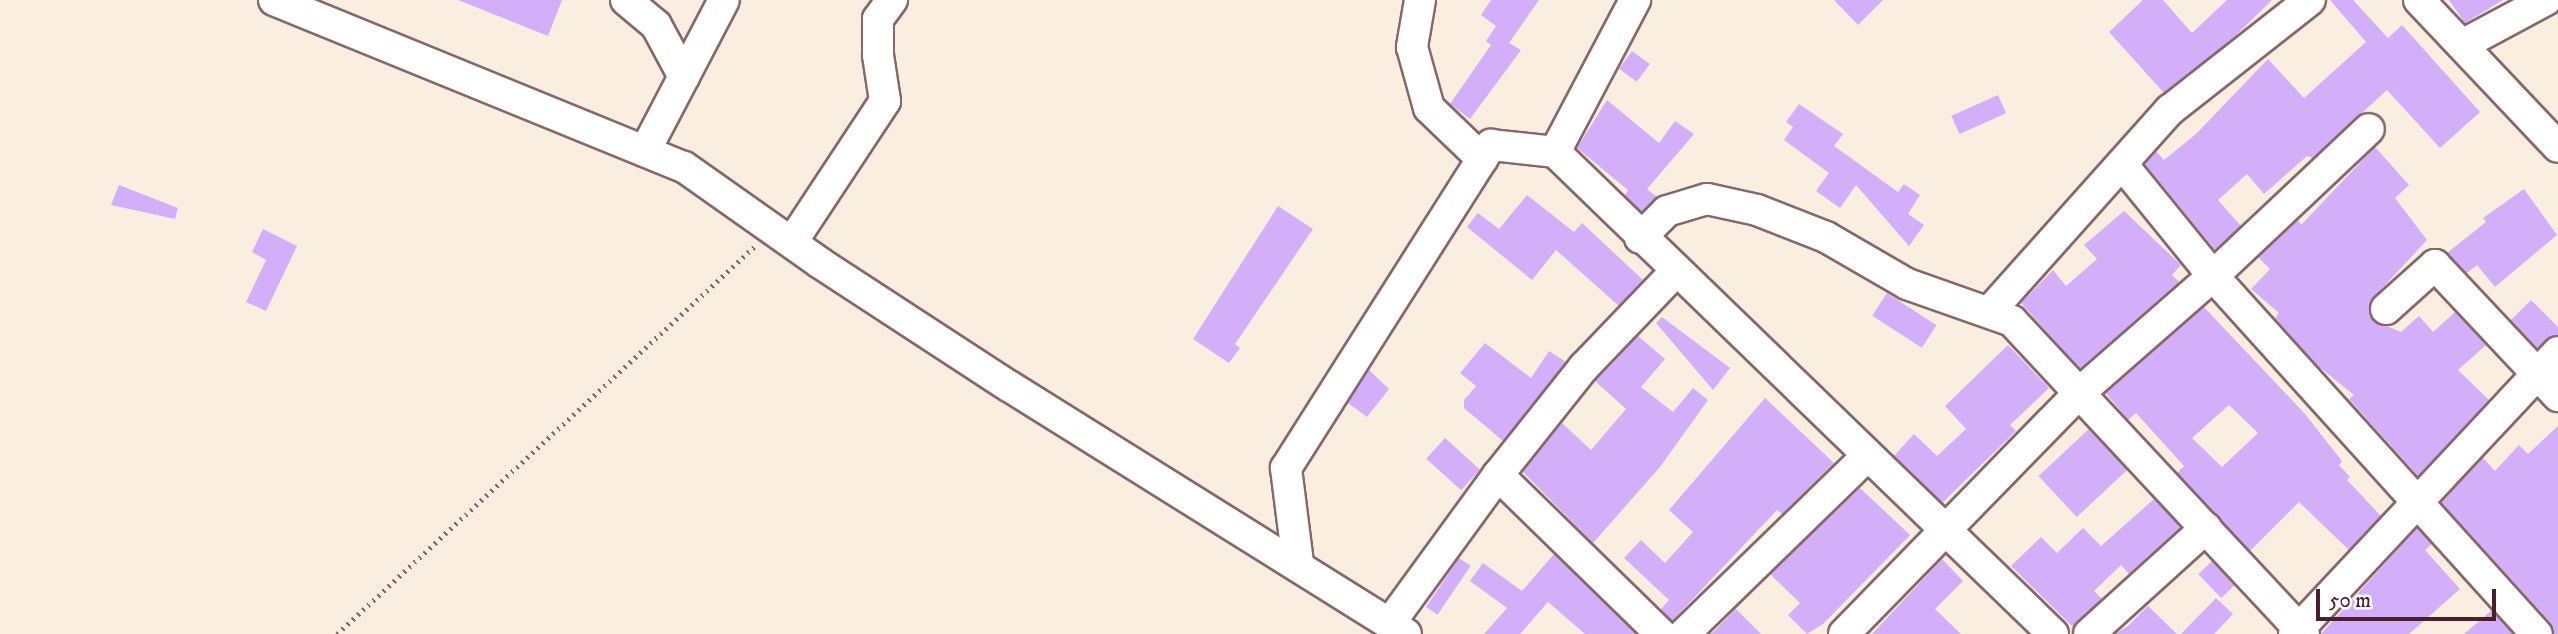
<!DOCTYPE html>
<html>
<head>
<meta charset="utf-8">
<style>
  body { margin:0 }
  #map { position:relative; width:2558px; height:634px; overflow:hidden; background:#f9eedf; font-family:"IM FELL DW Pica",serif }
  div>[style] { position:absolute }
  .building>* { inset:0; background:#d4aff9; transform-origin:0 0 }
  .path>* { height:4.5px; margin-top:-2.25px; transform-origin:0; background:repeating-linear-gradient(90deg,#87676a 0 2px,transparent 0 7px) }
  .roads { filter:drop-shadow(2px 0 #87676a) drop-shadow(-2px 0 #87676a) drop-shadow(0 2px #87676a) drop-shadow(0 -2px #87676a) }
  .minor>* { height:30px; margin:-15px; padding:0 15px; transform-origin:15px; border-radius:15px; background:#fff }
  span { translate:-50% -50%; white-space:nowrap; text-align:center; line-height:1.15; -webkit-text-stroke:6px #fff; paint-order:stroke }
  .scale { position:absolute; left:2316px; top:589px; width:180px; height:32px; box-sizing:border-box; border:4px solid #4a1f2b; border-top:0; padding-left:9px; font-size:21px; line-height:24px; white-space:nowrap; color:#4a1f2b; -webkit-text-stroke:5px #fff; paint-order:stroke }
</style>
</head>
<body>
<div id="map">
  <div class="building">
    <i style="clip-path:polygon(458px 0,562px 0,548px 36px)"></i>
    <i style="clip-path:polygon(1491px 0,1539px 0,1509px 43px,1521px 50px,1470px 119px,1450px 104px,1491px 45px,1486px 41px,1496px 26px,1481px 15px)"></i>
    <i style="clip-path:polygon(1834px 0,1883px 0,1858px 25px)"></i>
    <i style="clip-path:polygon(2143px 0,2163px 0,2192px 33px,2227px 0,2272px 0,2231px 40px,2164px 93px,2109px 32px)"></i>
    <i style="clip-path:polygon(2330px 0,2353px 0,2388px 38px,2402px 25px,2480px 112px,2440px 148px,2387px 90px,2313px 158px,2307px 156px,2264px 194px,2247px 174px,2218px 200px,2241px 226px,2215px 250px,2145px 164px,2156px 151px,2164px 160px,2196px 134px,2268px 59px,2304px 98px,2366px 42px)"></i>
    <i style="clip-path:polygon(2449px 0,2503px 0,2465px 23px)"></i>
    <i style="left:1632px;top:51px;width:22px;height:22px;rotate:36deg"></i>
    <i style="left:1998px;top:95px;width:20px;height:51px;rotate:66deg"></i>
    <i style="clip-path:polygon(1607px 100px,1659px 143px,1675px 121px,1694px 134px,1647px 189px,1657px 197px,1642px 212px,1625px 195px,1628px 190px,1577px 148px)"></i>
    <i style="clip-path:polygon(1799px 104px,1843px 134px,1834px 146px,1898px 192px,1904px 184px,1920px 195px,1908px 214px,1924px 225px,1909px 246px,1856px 185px,1840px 208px,1816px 191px,1829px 173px,1784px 140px,1793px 127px,1786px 122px)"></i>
    <i style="clip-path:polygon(2375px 147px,2409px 185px,2395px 198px,2427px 240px,2374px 297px,2369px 312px,2373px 320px,2401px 332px,2419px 316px,2433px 332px,2455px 312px,2486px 345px,2458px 370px,2489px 400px,2418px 476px,2349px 399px,2354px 395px,2318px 366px,2275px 318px,2279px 313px,2251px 289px,2270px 269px,2258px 257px,2298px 220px,2301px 225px)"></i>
    <i style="clip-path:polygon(119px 185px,178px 208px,175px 219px,111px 205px)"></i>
    <i style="clip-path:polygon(2524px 189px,2557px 235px,2495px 287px,2477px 265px,2467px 273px,2447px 253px,2486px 222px,2483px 218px)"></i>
    <i style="clip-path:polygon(1527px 195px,1574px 232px,1582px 223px,1643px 280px,1619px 306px,1556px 250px,1532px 280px,1467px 227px,1478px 213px,1499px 229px)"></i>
    <i style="clip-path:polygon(1278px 206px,1313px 229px,1235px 344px,1240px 348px,1229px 363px,1193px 339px)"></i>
    <i style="clip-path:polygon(2124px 211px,2181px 265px,2172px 275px,2179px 282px,2080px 369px,2021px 303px,2053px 270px,2066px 286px,2097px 259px,2084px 245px)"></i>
    <i style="clip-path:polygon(263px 229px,297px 246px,266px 311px,246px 302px,266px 260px,252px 252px)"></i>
    <i style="left:1887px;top:293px;width:59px;height:27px;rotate:33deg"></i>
    <i style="clip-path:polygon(2531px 300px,2558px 327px,2558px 335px,2537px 348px,2511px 320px)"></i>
    <i style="clip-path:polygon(evenodd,2204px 307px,2305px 414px,2342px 461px,2339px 465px,2350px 477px,2347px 480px,2381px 516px,2349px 550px,2299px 502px,2250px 551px,2177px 473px,2184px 466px,2136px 413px,2128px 420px,2106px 393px,2204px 307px,2229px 405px,2258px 433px,2222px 467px,2192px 438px,2229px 405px)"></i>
    <i style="clip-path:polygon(1662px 317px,1730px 368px,1713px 390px,1656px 323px)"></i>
    <i style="clip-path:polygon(1638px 336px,1665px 359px,1641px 387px,1673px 412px,1693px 388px,1708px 400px,1660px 467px,1593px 543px,1523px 472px,1562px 423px,1591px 450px,1626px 409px,1595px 381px)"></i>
    <i style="clip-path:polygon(1485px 343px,1531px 378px,1549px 351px,1566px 362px,1503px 441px,1464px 408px,1464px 400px,1476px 386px,1460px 373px)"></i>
    <i style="clip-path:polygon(2008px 345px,2049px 388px,2010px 425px,2016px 431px,1942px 503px,1894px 456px,1914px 434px,1937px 456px,1966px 429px,1945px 406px)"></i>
    <i style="clip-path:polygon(1369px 370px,1389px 389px,1367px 417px,1348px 403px)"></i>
    <i style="clip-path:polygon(1765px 398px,1834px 463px,1782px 514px,1777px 510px,1672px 621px,1661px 609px,1669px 600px,1624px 558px,1641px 540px,1665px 563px,1693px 532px,1669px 510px)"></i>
    <i style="clip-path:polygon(2558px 426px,2558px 634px,2554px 634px,2550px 622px,2441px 502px,2483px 458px,2495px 471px,2519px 445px,2528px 454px)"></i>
    <i style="left:2089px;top:429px;width:56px;height:69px;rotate:47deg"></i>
    <i style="left:1445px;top:438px;width:47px;height:28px;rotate:42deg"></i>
    <i style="clip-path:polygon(1860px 488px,1910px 535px,1823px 624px,1807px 634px,1788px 615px,1800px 603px,1770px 574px)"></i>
    <i style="clip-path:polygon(2154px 499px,2181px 527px,2129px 574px,2121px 565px,2094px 591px,2102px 599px,2073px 627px,2011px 566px,2041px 537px,2057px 553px,2083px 528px,2101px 546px)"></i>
    <i style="clip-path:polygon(2417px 528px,2432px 544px,2425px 550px,2460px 589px,2409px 634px,2321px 634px)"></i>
    <i style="clip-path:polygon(1554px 554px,1636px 634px,1585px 634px,1548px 602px,1520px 634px,1484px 634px,1507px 608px,1470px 581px,1483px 563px,1522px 591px)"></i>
    <i style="left:1459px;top:558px;width:14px;height:59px;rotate:34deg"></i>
    <i style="clip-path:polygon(1942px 559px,1963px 581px,1935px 609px,1961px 634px,1872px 634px)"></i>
    <i style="left:2212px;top:561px;width:33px;height:19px;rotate:46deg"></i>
    <i style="clip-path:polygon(2216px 598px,2233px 614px,2214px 634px,2181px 634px)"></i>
    <i style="clip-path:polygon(2148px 606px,2177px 634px,2115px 634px,2128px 626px)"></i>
    <i style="clip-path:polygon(1736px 609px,1761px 634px,1709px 634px,1712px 633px)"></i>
    <i style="clip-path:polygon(2492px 610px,2513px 634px,2464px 634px)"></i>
  </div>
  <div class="path">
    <i style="left:337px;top:634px;width:570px;rotate:-42.87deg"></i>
  </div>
  <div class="roads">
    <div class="minor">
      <i style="left:274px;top:0;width:443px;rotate:22.2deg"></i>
      <i style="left:684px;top:167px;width:166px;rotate:35.2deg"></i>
      <i style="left:820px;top:263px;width:225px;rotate:33.1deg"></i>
      <i style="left:1009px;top:386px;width:468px;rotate:32deg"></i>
      <i style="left:626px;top:0;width:39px;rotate:40deg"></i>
      <i style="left:656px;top:25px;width:59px;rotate:61.7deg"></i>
      <i style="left:1420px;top:0;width:48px;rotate:99.7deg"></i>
      <i style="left:1412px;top:47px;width:63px;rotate:74.4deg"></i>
      <i style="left:1429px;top:108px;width:74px;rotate:43.9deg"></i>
      <i style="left:2419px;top:0;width:202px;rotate:46.6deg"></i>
      <i style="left:2462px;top:45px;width:95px;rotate:-28.2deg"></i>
      <i style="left:645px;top:151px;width:170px;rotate:-62.4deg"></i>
      <i style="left:1555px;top:152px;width:172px;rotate:-62.2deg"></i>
      <i style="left:2122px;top:164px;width:144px;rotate:50.9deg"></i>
      <i style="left:2213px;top:276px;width:483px;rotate:47.9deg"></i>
      <i style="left:1640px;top:238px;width:38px;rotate:-45deg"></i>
      <i style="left:1667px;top:211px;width:42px;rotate:-16.7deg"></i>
      <i style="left:1707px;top:199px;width:51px;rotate:12.4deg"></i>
      <i style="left:1757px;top:210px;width:74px;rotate:21.4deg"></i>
      <i style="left:1826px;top:237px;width:94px;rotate:30.1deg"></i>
      <i style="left:1907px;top:284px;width:111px;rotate:19.4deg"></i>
      <i style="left:2012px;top:321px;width:428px;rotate:47deg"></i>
      <i style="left:792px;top:242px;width:169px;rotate:-56.6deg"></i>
      <i style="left:885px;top:101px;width:47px;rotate:-98.7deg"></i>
      <i style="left:878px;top:55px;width:36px;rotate:-90deg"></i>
      <i style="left:878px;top:19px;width:24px;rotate:-54deg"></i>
      <i style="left:2386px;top:309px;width:66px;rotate:-41.9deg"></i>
      <i style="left:2435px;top:265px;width:180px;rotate:46.8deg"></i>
      <i style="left:1990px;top:311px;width:270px;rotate:-48.2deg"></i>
      <i style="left:2170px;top:110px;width:178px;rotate:-38.2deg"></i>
      <i style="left:1498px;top:475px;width:228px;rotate:44.3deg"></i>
      <i style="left:1298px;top:563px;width:96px;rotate:-97.2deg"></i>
      <i style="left:1286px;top:468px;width:383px;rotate:-57.6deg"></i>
      <i style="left:1491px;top:145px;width:64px;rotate:6.2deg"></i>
      <i style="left:1555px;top:152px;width:693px;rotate:44.06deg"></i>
      <i style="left:1390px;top:623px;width:183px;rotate:-53.9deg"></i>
      <i style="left:1498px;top:475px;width:138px;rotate:-51.5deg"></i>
      <i style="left:1584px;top:367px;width:133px;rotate:-46.2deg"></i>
      <i style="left:1684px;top:634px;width:254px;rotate:-44.2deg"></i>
      <i style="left:1844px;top:634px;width:335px;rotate:-45.7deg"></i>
      <i style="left:2078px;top:394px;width:179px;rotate:-41.2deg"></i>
      <i style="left:2213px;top:276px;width:214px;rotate:-43.3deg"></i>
      <i style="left:2089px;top:634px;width:158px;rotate:-42.2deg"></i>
      <i style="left:2294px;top:634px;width:386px;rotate:-46.9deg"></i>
    </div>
  </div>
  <div class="scale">50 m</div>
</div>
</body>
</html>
